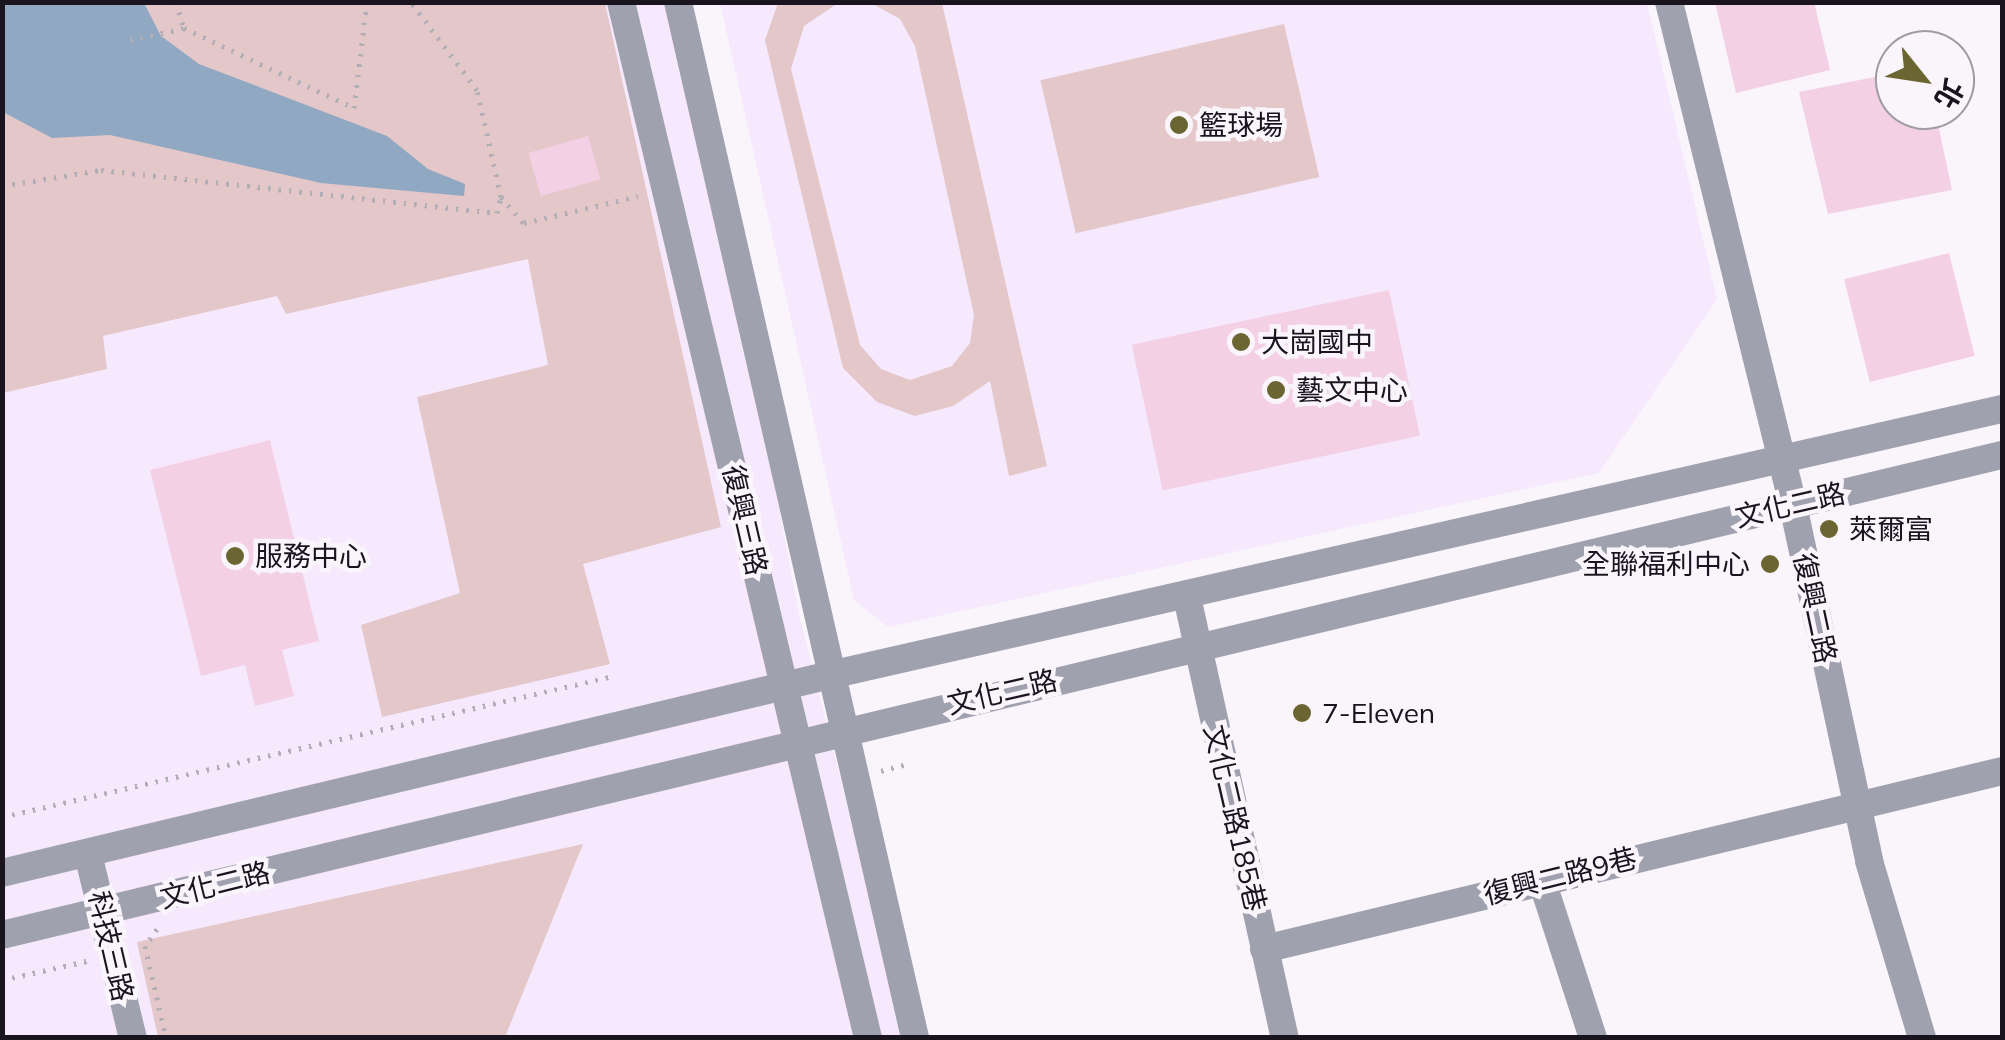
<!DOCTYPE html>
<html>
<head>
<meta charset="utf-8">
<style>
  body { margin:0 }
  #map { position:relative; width:2005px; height:1040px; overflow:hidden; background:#f9f5fb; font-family:Mulish,"Noto Sans TC",sans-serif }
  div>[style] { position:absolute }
  .built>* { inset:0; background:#f6e9fe }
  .green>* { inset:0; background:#e3c7c9; transform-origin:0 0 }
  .water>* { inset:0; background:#91a8c2 }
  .building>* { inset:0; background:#f3d0e4; transform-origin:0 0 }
  .path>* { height:5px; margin-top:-2.5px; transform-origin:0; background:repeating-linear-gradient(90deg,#b2aeb5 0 2.5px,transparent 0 10.5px) }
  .minor>* { height:28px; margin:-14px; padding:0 14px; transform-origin:14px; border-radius:14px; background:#a0a1ae }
  .tertiary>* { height:28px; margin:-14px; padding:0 14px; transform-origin:14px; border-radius:14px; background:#a0a1ae }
  .dots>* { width:28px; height:28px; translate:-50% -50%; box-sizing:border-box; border:5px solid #f9f5fb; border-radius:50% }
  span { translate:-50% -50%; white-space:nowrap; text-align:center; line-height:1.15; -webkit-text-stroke:9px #f9f5fb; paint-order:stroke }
  .poi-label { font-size:28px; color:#19141d }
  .left { translate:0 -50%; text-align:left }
  .right { translate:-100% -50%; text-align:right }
  .street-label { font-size:28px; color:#19141d }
  .frame { position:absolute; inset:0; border:5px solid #19141d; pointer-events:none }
  .north { position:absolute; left:1875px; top:30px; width:100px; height:100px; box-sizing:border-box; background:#f9f5fb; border:2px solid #9f9ba2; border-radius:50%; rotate:120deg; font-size:28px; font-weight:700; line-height:40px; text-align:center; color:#19141d }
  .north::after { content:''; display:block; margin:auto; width:35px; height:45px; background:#6b6531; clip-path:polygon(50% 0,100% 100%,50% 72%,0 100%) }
</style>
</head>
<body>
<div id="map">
  <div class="built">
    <i style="clip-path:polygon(2px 3px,675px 3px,717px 178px,799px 614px,906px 1037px,3px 1037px)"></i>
    <i style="clip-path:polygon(720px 3px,1647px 3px,1717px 299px,1599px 473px,888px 627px,854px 600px)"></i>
  </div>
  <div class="green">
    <i style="clip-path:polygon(2px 3px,605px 3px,721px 527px,583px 564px,610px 664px,382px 717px,361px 625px,460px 593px,417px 397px,548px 365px,528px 259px,286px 314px,277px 296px,103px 336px,107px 369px,3px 393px)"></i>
    <i style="clip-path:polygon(778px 3px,838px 3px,804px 26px,791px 69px,860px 345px,881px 369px,910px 380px,952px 366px,970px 343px,974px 315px,915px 46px,900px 19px,871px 3px,942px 3px,1047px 466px,1009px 476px,990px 381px,953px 406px,915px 416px,877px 402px,843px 368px,765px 40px)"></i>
    <i style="left:1284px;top:24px;width:157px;height:250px;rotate:77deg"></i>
    <i style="clip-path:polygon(583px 844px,505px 1037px,158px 1037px,137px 942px)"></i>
  </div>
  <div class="water">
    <i style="clip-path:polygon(2px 3px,144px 3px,161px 36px,199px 64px,387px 136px,428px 169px,465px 184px,464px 196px,321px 183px,110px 135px,52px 138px,3px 112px)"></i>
  </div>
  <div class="building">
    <i style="clip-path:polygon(1715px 2px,1814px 2px,1830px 70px,1736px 93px)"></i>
    <i style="clip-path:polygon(1895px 73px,1895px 110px,1935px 110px,1952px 190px,1828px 214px,1799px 92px)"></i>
    <i style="left:588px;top:136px;width:45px;height:62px;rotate:74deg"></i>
    <i style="left:1949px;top:253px;width:106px;height:108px;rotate:76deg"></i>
    <i style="left:1389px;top:290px;width:149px;height:263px;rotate:78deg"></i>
    <i style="clip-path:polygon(270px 440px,319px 641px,282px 650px,294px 696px,255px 706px,245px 665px,201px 676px,150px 470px)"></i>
  </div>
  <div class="path">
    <i style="left:176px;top:2px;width:27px;rotate:73deg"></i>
    <i style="left:184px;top:28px;width:188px;rotate:25.2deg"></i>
    <i style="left:354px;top:108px;width:107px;rotate:-83deg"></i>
    <i style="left:130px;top:40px;width:55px;rotate:-12.5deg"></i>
    <i style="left:2px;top:186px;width:100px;rotate:-9.2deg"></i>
    <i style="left:101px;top:170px;width:398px;rotate:6.2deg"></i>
    <i style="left:497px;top:213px;width:16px;rotate:-76deg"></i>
    <i style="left:501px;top:197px;width:110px;rotate:-102.6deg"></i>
    <i style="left:477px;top:90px;width:110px;rotate:-126.9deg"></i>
    <i style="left:501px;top:197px;width:35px;rotate:49deg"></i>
    <i style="left:524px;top:223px;width:117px;rotate:-13.3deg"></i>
    <i style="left:881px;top:771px;width:27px;rotate:-15deg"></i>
    <i style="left:2px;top:817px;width:627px;rotate:-12.99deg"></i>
    <i style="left:157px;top:929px;width:21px;rotate:125deg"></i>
    <i style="left:145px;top:946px;width:94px;rotate:77.1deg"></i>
    <i style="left:2px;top:980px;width:87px;rotate:-12.6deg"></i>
  </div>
  <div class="minor">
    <i style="left:1669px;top:2px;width:518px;rotate:76.15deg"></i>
    <i style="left:1793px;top:505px;width:364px;rotate:77.9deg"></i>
    <i style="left:1869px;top:861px;width:185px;rotate:73.3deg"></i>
    <i style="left:1187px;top:597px;width:452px;rotate:77.5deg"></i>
    <i style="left:88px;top:854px;width:189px;rotate:76.3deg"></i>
    <i style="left:1542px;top:881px;width:165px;rotate:72deg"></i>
    <i style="left:1264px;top:949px;width:759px;rotate:-13.56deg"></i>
  </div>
  <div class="tertiary">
    <i style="left:621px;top:2px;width:1065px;rotate:76.59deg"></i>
    <i style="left:678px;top:2px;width:1063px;rotate:77.11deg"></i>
    <i style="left:2px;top:873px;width:851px;rotate:-13.45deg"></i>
    <i style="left:830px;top:675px;width:1202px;rotate:-12.79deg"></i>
    <i style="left:2px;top:935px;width:2057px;rotate:-13.5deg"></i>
  </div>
  <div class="dots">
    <i style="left:1179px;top:125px;background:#6b6531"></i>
    <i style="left:1241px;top:342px;background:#6b6531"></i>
    <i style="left:1276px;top:390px;background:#6b6531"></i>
    <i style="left:1829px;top:529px;background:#6b6531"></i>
    <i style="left:235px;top:556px;background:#6b6531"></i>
    <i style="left:1770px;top:564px;background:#6b6531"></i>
    <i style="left:1302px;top:713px;background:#6b6531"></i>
  </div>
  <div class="poi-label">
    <span class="left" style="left:1199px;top:125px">籃球場</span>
    <span class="left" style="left:1261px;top:342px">大崗國中</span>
    <span class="left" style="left:1296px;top:390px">藝文中心</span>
    <span class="left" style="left:1849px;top:529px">萊爾富</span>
    <span class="left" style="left:255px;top:556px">服務中心</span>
    <span class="right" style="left:1750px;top:564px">全聯福利中心</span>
    <span class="left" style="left:1322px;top:713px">7-Eleven</span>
  </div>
  <div class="street-label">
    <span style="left:1790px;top:505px;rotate:-13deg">文化二路</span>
    <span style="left:745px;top:520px;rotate:77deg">復興三路</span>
    <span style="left:1815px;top:608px;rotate:78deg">復興二路</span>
    <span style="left:1002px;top:692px;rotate:-13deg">文化二路</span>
    <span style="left:1235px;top:818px;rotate:77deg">文化二路185巷</span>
    <span style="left:1560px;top:876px;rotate:-14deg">復興二路9巷</span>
    <span style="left:215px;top:885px;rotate:-14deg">文化二路</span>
    <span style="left:111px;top:946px;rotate:77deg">科技三路</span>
  </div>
  <div class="frame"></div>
  <div class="north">北</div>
</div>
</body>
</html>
